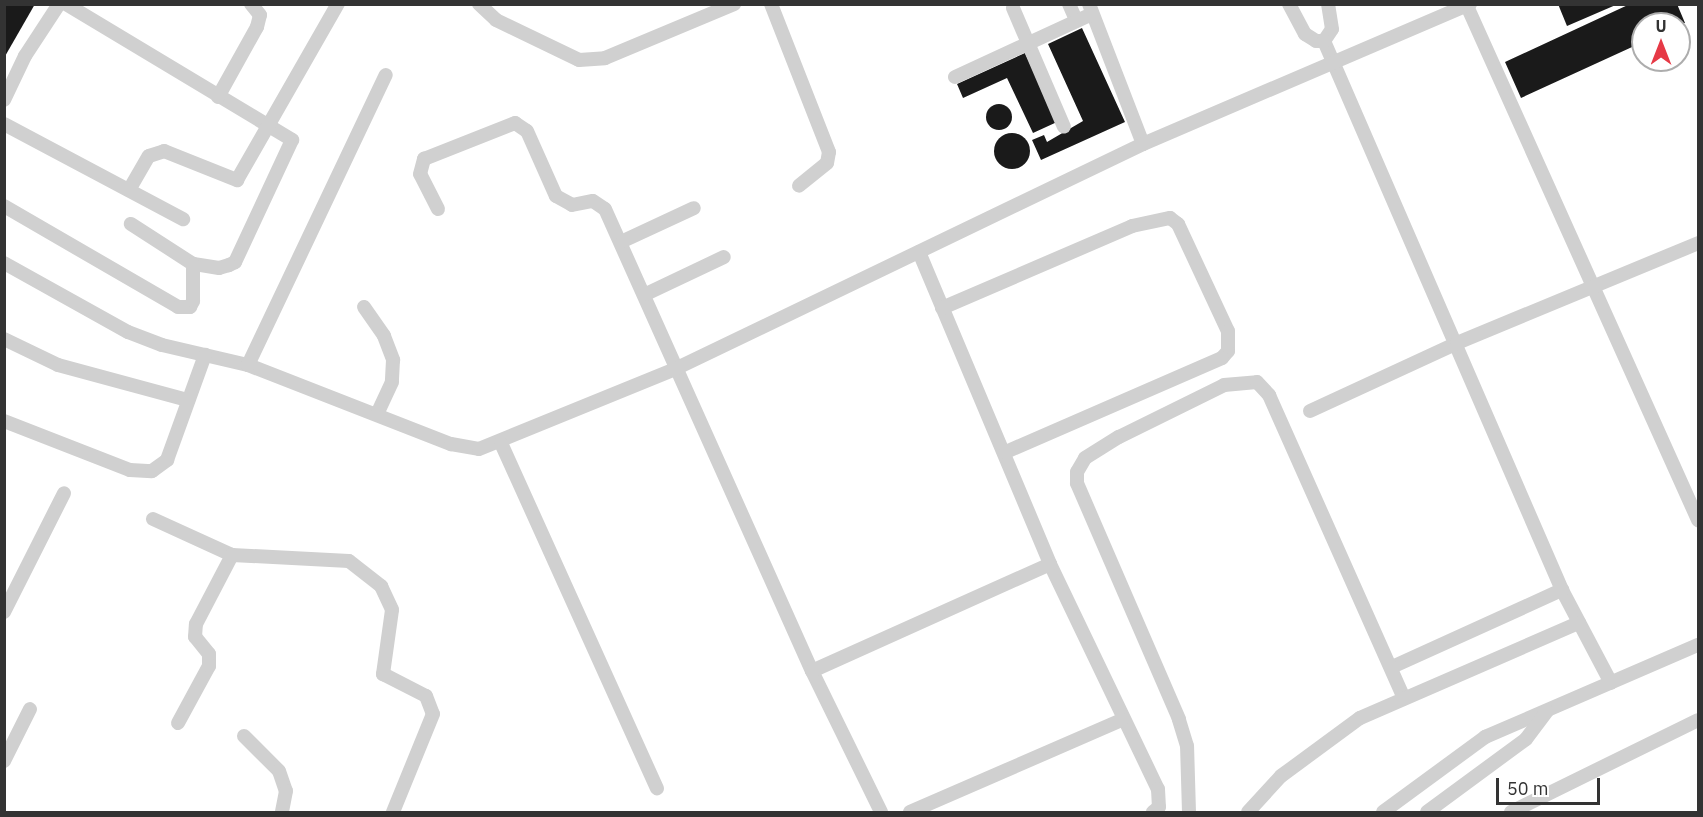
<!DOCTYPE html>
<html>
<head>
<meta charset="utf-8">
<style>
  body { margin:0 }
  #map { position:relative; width:1703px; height:817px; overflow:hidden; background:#fff; font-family:"IBM Plex Sans",sans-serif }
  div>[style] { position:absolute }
  .building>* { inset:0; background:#1a1a1a }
  .round { border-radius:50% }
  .minor>* { height:14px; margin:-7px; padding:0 7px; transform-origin:7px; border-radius:7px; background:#d0d0d0 }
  span { translate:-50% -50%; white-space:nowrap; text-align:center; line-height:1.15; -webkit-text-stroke:6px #fff; paint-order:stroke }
  .frame { position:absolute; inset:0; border:6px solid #333; pointer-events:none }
  .north { position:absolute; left:1631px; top:12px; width:60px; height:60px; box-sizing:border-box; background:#fff; border:2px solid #adadad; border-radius:50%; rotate:0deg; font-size:16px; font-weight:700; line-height:24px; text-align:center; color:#333 }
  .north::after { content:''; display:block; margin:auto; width:21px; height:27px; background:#e63946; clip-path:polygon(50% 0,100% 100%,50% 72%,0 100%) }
  .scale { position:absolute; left:1496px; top:778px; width:104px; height:27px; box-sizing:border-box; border:3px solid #333; border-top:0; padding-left:8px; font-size:18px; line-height:21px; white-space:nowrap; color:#333; -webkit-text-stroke:4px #fff; paint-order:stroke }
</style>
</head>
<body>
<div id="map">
  <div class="building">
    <i style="clip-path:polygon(4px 4px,35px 4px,4px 58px)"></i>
    <i style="clip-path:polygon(1558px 4px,1618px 4px,1567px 26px)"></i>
    <i style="clip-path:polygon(1630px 4px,1677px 4px,1685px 23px,1643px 24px,1643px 42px,1521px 98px,1505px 62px)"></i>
    <i style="clip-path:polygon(1082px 28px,1125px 122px,1041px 160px,1032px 140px,1044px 135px,1047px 142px,1083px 121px,1048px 44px)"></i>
    <i style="clip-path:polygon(1025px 53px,1057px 122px,1033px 133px,1007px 78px,963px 98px,957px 84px)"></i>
    <i class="round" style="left:986px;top:104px;width:26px;height:26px"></i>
    <i class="round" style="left:994px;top:133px;width:36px;height:36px"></i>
  </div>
  <div class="minor">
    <i style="left:66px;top:4px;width:264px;rotate:31deg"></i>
    <i style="left:292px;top:140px;width:135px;rotate:115deg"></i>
    <i style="left:235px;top:262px;width:7px;rotate:153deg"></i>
    <i style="left:229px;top:265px;width:10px;rotate:163deg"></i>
    <i style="left:219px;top:268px;width:26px;rotate:-171deg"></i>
    <i style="left:193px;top:264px;width:74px;rotate:-147.2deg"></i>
    <i style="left:479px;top:4px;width:23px;rotate:43deg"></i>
    <i style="left:496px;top:20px;width:92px;rotate:25.7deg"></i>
    <i style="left:579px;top:60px;width:26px;rotate:-4deg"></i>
    <i style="left:605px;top:58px;width:140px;rotate:-22.7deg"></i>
    <i style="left:771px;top:4px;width:159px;rotate:68.6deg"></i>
    <i style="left:829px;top:152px;width:11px;rotate:100deg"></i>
    <i style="left:827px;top:163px;width:36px;rotate:141deg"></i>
    <i style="left:1069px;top:4px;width:17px;rotate:66deg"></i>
    <i style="left:1089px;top:4px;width:150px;rotate:68.9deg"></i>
    <i style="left:1289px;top:4px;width:34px;rotate:62deg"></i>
    <i style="left:1305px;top:34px;width:13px;rotate:32deg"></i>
    <i style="left:1316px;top:41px;width:8px"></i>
    <i style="left:1324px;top:41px;width:598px;rotate:66.56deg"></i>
    <i style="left:1562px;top:590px;width:105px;rotate:62.2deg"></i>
    <i style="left:1467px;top:6px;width:564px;rotate:65.8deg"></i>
    <i style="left:1013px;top:8px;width:129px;rotate:66.8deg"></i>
    <i style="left:1324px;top:41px;width:14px;rotate:-56deg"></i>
    <i style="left:1332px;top:29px;width:25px;rotate:-99deg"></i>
    <i style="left:955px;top:77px;width:151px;rotate:-24.7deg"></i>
    <i style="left:218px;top:97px;width:80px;rotate:-60.9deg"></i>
    <i style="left:257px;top:27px;width:12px;rotate:-76deg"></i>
    <i style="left:260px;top:15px;width:14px;rotate:-129deg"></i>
    <i style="left:4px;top:100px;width:49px;rotate:-64.5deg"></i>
    <i style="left:25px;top:56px;width:62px;rotate:-56.8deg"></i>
    <i style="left:4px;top:124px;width:203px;rotate:28deg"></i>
    <i style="left:129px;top:190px;width:39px;rotate:-60deg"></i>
    <i style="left:149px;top:156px;width:16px;rotate:-18deg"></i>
    <i style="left:164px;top:151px;width:79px;rotate:21.7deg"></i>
    <i style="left:237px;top:180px;width:203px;rotate:-60.2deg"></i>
    <i style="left:4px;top:206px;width:201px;rotate:30.1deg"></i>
    <i style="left:178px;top:307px;width:12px"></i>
    <i style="left:190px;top:307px;width:7px;rotate:-63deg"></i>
    <i style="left:193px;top:301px;width:37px;rotate:-90deg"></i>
    <i style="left:438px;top:209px;width:39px;rotate:-117deg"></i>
    <i style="left:420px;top:174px;width:16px;rotate:-75deg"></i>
    <i style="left:424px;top:159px;width:98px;rotate:-21.6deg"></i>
    <i style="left:515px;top:123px;width:14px;rotate:34deg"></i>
    <i style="left:527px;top:131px;width:71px;rotate:66deg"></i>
    <i style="left:556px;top:196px;width:18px;rotate:29deg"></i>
    <i style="left:572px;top:205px;width:21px;rotate:-11deg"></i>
    <i style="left:593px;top:201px;width:14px;rotate:34deg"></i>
    <i style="left:605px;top:209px;width:506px;rotate:65.87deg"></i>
    <i style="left:812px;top:671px;width:157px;rotate:63.9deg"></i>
    <i style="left:623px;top:241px;width:78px;rotate:-24.9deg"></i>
    <i style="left:919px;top:252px;width:338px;rotate:67.2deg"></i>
    <i style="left:1050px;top:564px;width:250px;rotate:64.4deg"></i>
    <i style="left:1158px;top:789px;width:18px;rotate:87deg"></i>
    <i style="left:1159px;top:807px;width:8px;rotate:140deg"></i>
    <i style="left:4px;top:263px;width:142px;rotate:29.1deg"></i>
    <i style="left:128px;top:332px;width:36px;rotate:21deg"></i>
    <i style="left:162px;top:345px;width:88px;rotate:13.1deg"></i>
    <i style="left:248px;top:365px;width:218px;rotate:21.3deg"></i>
    <i style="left:451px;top:444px;width:28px;rotate:10deg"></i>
    <i style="left:479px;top:449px;width:212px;rotate:-22.2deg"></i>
    <i style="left:675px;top:369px;width:519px;rotate:-25.68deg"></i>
    <i style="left:1143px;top:144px;width:356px;rotate:-23.2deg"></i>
    <i style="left:646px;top:294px;width:86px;rotate:-25.4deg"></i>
    <i style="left:364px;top:307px;width:35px;rotate:55deg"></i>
    <i style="left:384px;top:336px;width:26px;rotate:69deg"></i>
    <i style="left:393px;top:360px;width:22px;rotate:93deg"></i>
    <i style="left:392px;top:382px;width:35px;rotate:115deg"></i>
    <i style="left:942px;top:308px;width:207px;rotate:-23.3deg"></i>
    <i style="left:1132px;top:226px;width:39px;rotate:-12deg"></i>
    <i style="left:1170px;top:218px;width:10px;rotate:37deg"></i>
    <i style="left:1178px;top:224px;width:118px;rotate:65deg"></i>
    <i style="left:1228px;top:331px;width:20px;rotate:90deg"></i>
    <i style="left:1228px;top:351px;width:9px;rotate:131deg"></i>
    <i style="left:1222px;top:358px;width:236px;rotate:156.5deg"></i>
    <i style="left:4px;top:339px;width:60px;rotate:25.7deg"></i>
    <i style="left:58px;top:365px;width:135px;rotate:15.1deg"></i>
    <i style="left:248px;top:365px;width:321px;rotate:-64.6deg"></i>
    <i style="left:1310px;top:411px;width:162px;rotate:-24.8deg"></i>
    <i style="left:1457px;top:343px;width:261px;rotate:-22.5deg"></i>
    <i style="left:4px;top:421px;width:135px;rotate:21.3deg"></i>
    <i style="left:130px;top:470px;width:22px;rotate:3deg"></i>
    <i style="left:152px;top:471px;width:19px;rotate:-36deg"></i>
    <i style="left:167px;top:460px;width:112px;rotate:-70.1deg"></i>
    <i style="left:501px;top:443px;width:379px;rotate:65.7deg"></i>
    <i style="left:153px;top:519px;width:87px;rotate:24.5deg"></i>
    <i style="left:232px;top:555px;width:117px;rotate:2.9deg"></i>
    <i style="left:349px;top:561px;width:41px;rotate:38deg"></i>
    <i style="left:381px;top:586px;width:26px;rotate:65deg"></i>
    <i style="left:392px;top:610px;width:65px;rotate:98deg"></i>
    <i style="left:383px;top:674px;width:48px;rotate:27.1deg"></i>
    <i style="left:426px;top:696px;width:19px;rotate:69deg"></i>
    <i style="left:433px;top:714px;width:106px;rotate:112.2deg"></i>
    <i style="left:4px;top:612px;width:133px;rotate:-63.2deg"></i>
    <i style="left:1392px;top:667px;width:187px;rotate:-24.4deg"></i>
    <i style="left:812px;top:671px;width:261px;rotate:-24.2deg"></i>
    <i style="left:178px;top:723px;width:65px;rotate:-61.5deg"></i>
    <i style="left:209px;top:666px;width:12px;rotate:-90deg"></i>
    <i style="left:209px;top:654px;width:22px;rotate:-129deg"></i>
    <i style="left:195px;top:637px;width:13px;rotate:-86deg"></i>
    <i style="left:196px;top:624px;width:78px;rotate:-62.4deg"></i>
    <i style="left:244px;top:736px;width:49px;rotate:45deg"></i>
    <i style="left:279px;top:771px;width:21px;rotate:71deg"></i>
    <i style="left:286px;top:791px;width:21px;rotate:101deg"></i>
    <i style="left:4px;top:761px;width:58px;rotate:-63.4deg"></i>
    <i style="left:910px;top:812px;width:231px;rotate:-23.5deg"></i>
    <i style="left:1189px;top:812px;width:66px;rotate:-91.7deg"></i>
    <i style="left:1187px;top:746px;width:28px;rotate:-107deg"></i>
    <i style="left:1179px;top:719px;width:257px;rotate:-113.4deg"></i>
    <i style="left:1077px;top:483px;width:11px;rotate:-90deg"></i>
    <i style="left:1077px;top:472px;width:16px;rotate:-60deg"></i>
    <i style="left:1085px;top:458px;width:40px;rotate:-32deg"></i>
    <i style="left:1119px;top:437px;width:117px;rotate:-26.3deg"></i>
    <i style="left:1224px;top:385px;width:33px;rotate:-5deg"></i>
    <i style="left:1257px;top:382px;width:18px;rotate:47deg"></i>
    <i style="left:1269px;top:395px;width:332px;rotate:66deg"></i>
    <i style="left:1248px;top:812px;width:49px;rotate:-47.5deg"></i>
    <i style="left:1281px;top:776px;width:98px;rotate:-36.3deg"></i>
    <i style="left:1360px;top:718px;width:239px;rotate:-23.5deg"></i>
    <i style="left:1383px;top:812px;width:127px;rotate:-36.3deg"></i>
    <i style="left:1485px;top:737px;width:232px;rotate:-23.4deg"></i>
    <i style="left:1427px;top:812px;width:123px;rotate:-36.4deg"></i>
    <i style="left:1526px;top:739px;width:35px;rotate:-53deg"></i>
    <i style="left:1511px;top:812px;width:208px;rotate:-26.2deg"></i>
  </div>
  <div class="frame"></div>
  <div class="north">U</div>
  <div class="scale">50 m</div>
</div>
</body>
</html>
